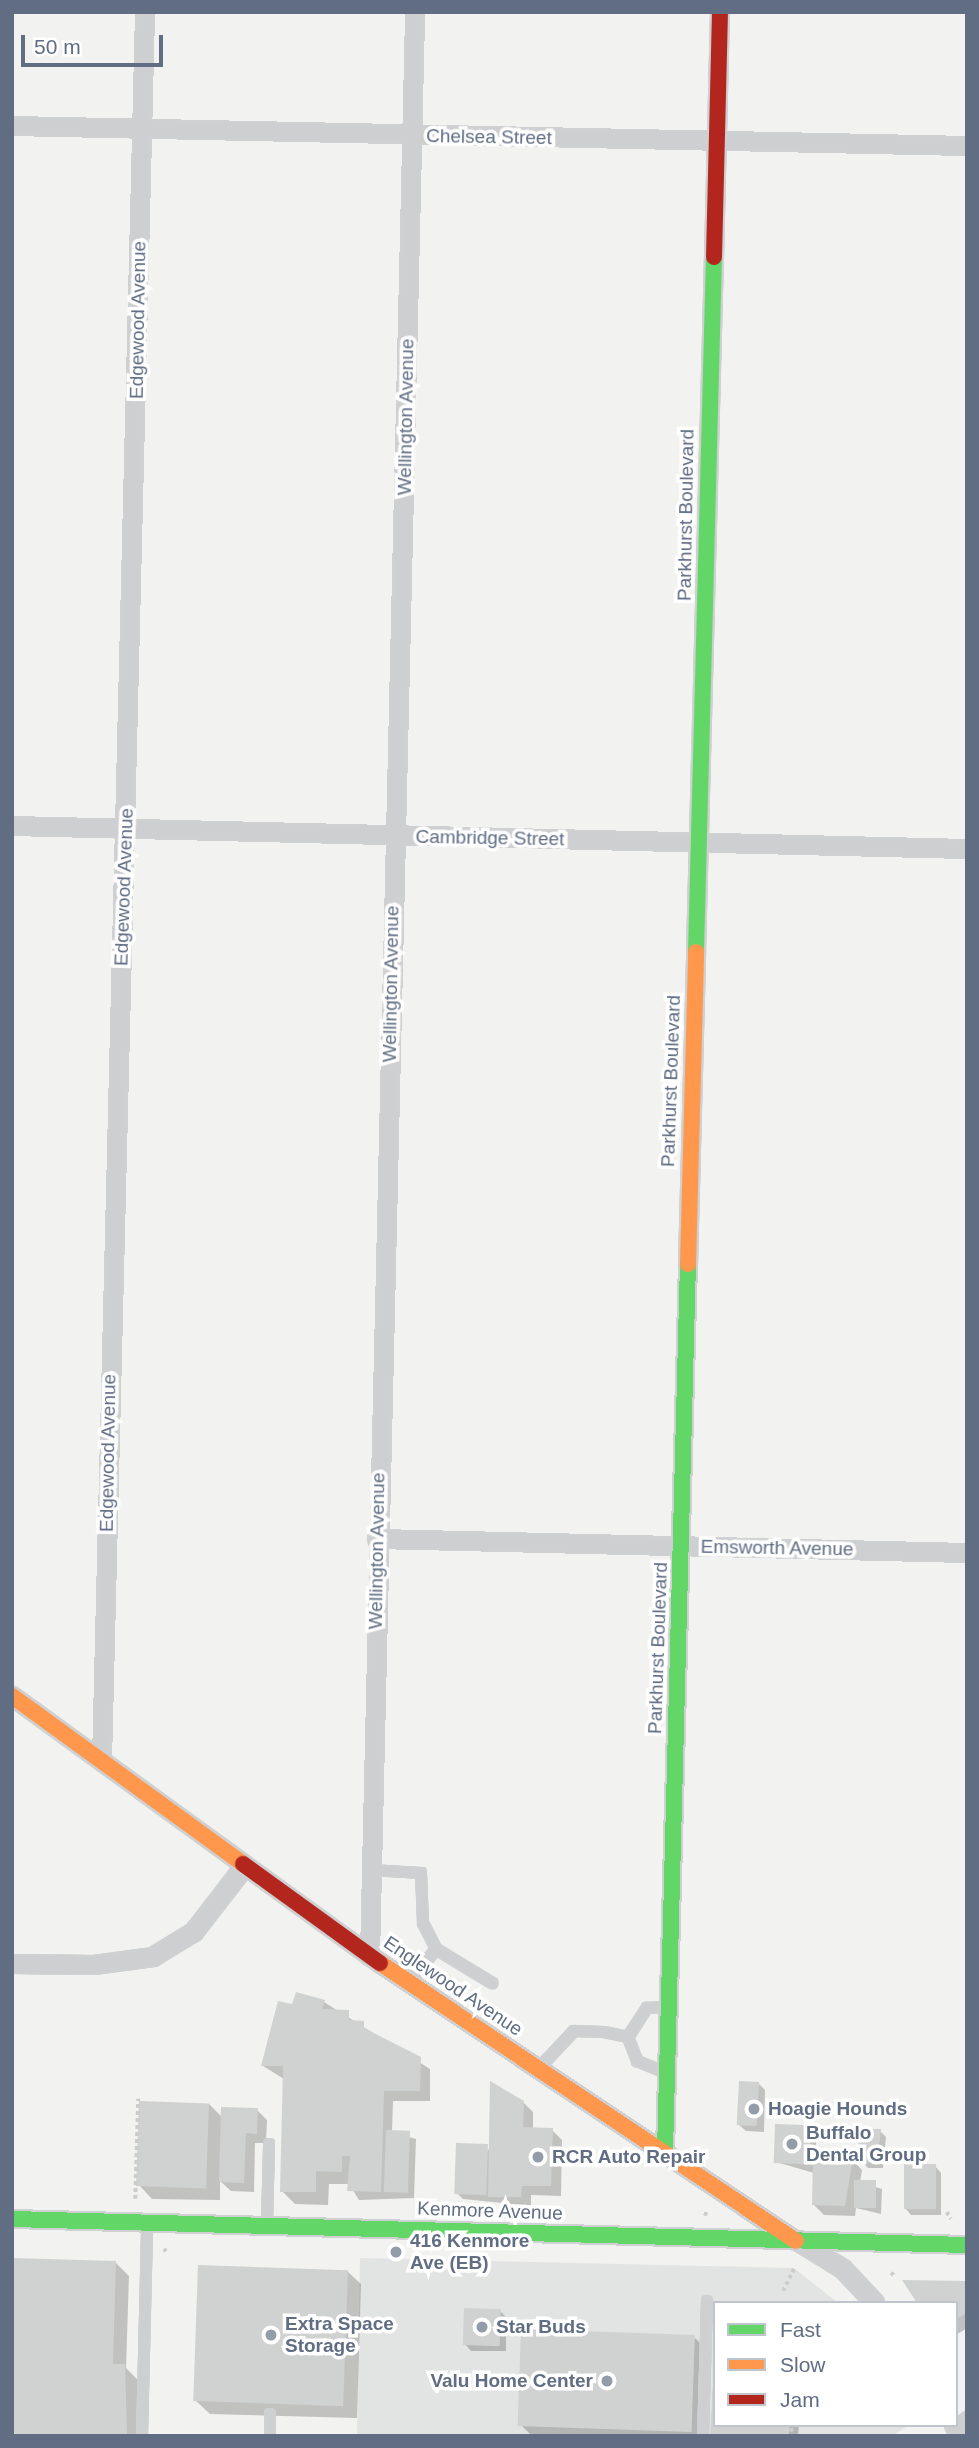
<!DOCTYPE html>
<html>
<head>
<meta charset="utf-8">
<style>
  body { margin:0 }
  #map { position:relative; width:979px; height:2448px; overflow:hidden; background:#f2f3f0; font-family:Helvetica,sans-serif }
  div>[style] { position:absolute }
  .built>* { inset:0; background:#e2e3e3 }
  .shadow>* { inset:0; background:#0003 }
  .building>* { inset:0; background:#d0d1d1; transform-origin:0 0 }
  .path>* { height:3.5px; margin-top:-1.75px; transform-origin:0; background:repeating-linear-gradient(90deg,#ccc 0 3.5px,transparent 0 7px) }
  .roads { filter:drop-shadow(2px 0 #ced0d1) drop-shadow(-2px 0 #ced0d1) drop-shadow(0 2px #ced0d1) drop-shadow(0 -2px #ced0d1) }
  .lane>* { height:8px; margin:-4px; padding:0 4px; transform-origin:4px; border-radius:4px; background:#cecfd0 }
  .street>* { height:16px; margin:-8px; padding:0 8px; transform-origin:8px; border-radius:8px; background:#cecfd0 }
  .fast>* { height:16px; margin:-8px; padding:0 8px; transform-origin:8px; border-radius:8px; background:#63d668 }
  .slow>* { height:16px; margin:-8px; padding:0 8px; transform-origin:8px; border-radius:8px; background:#ff974d }
  .jam>* { height:16px; margin:-8px; padding:0 8px; transform-origin:8px; border-radius:8px; background:#b3261e }
  .dots>* { width:19px; height:19px; translate:-50% -50%; box-sizing:border-box; border:4px solid #fff; border-radius:50% }
  span { translate:-50% -50%; white-space:nowrap; text-align:center; line-height:1.15; -webkit-text-stroke:7px #fff; paint-order:stroke }
  .street-label { font-size:19px; color:#606d83 }
  .poi-label { font-size:19px; color:#606d83; font-weight:700 }
  .left { translate:0 -50%; text-align:left }
  .right { translate:-100% -50%; text-align:right }
  .frame { position:absolute; inset:0; border:14px solid #606d83; pointer-events:none }
  .legend { position:absolute; left:713px; top:2301px; width:245px; height:126px; box-sizing:border-box; background:#fff; border:2px solid #bfc5cd; margin:0; padding:9px 12px; list-style:none; font-size:21px; color:#606d83 }
  .legend li { display:flex; align-items:center; gap:14px; height:35px }
  .legend b { width:35px; border:2px solid #bfc5cd }
  .scale { position:absolute; left:21px; top:35px; width:142px; height:32px; box-sizing:border-box; border:4px solid #606d83; border-top:0; padding-left:9px; font-size:21px; line-height:24px; white-space:nowrap; color:#606d83; -webkit-text-stroke:5px #fff; paint-order:stroke }
</style>
</head>
<body>
<div id="map">
  <div class="built">
    <i style="clip-path:polygon(360px 2258px,794px 2268px,838px 2303px,715px 2303px,715px 2425px,909px 2425px,892px 2436px,357px 2436px)"></i>
  </div>
  <div class="shadow">
    <i style="clip-path:polygon(324px 2002px,430px 2069px,430px 2101px,393px 2101px,392px 2132px,416px 2139px,414px 2198px,359px 2200px,349px 2184px,329px 2184px,328px 2205px,295px 2204px,282px 2191px,284px 2079px,263px 2066px,293px 2006px)"></i>
    <i style="clip-path:polygon(759px 2084px,765px 2090px,764px 2132px,746px 2131px,739px 2125px)"></i>
    <i style="clip-path:polygon(12px 2102px,14px 2104px,12px 2168px)"></i>
    <i style="clip-path:polygon(523px 2102px,533px 2112px,533px 2129px,552px 2130px,562px 2140px,561px 2196px,531px 2195px,531px 2206px,463px 2199px,457px 2193px)"></i>
    <i style="clip-path:polygon(209px 2104px,223px 2118px,257px 2110px,267px 2120px,266px 2143px,255px 2143px,254px 2192px,231px 2191px,220px 2181px,220px 2200px,152px 2199px,139px 2185px)"></i>
    <i style="clip-path:polygon(810px 2126px,816px 2133px,816px 2158px,846px 2153px,862px 2170px,860px 2182px,882px 2189px,881px 2214px,856px 2208px,855px 2216px,824px 2215px,814px 2205px,814px 2173px,776px 2162px)"></i>
    <i style="clip-path:polygon(880px 2131px,886px 2137px,883px 2168px,868px 2168px,861px 2161px)"></i>
    <i style="clip-path:polygon(935px 2166px,941px 2173px,941px 2215px,911px 2215px,905px 2208px)"></i>
    <i style="clip-path:polygon(115px 2262px,129px 2276px,126px 2368px,138px 2380px,138px 2436px,12px 2436px)"></i>
    <i style="clip-path:polygon(347px 2271px,361px 2284px,357px 2418px,210px 2414px,196px 2401px)"></i>
    <i style="clip-path:polygon(967px 2283px,967px 2328px,956px 2335px,956px 2303px)"></i>
    <i style="clip-path:polygon(500px 2311px,506px 2317px,506px 2351px,471px 2351px,465px 2344px)"></i>
    <i style="clip-path:polygon(695px 2338px,705px 2348px,702px 2436px,531px 2435px,521px 2425px)"></i>
    <i style="clip-path:polygon(715px 2338px,715px 2425px,799px 2425px,798px 2436px,711px 2436px)"></i>
  </div>
  <div class="building">
    <i style="clip-path:polygon(296px 1992px,325px 2000px,322px 2009px,349px 2010px,349px 2020px,364px 2021px,364px 2028px,421px 2057px,420px 2091px,384px 2091px,381px 2192px,347px 2191px,350px 2156px,342px 2156px,342px 2172px,316px 2171px,316px 2192px,280px 2192px,283px 2066px,261px 2066px,278px 2001px,292px 2004px)"></i>
    <i style="clip-path:polygon(490px 2081px,524px 2101px,523px 2127px,553px 2128px,551px 2186px,522px 2186px,521px 2197px,488px 2197px)"></i>
    <i style="left:739px;top:2081px;width:20px;height:44px;rotate:3deg"></i>
    <i style="left:139px;top:2101px;width:70px;height:85px;rotate:2deg"></i>
    <i style="clip-path:polygon(221px 2107px,258px 2108px,257px 2134px,246px 2133px,244px 2183px,219px 2182px)"></i>
    <i style="left:775px;top:2124px;width:36px;height:39px;rotate:2deg"></i>
    <i style="clip-path:polygon(858px 2129px,881px 2129px,877px 2163px,859px 2162px)"></i>
    <i style="left:386px;top:2130px;width:24px;height:62px;rotate:2deg"></i>
    <i style="left:456px;top:2143px;width:32px;height:51px;rotate:2deg"></i>
    <i style="clip-path:polygon(833px 2151px,853px 2158px,845px 2206px,812px 2205px,813px 2157px,833px 2157px)"></i>
    <i style="left:904px;top:2164px;width:32px;height:45px"></i>
    <i style="left:854px;top:2180px;width:22px;height:28px"></i>
    <i style="clip-path:polygon(12px 2258px,116px 2261px,113px 2364px,125px 2364px,127px 2436px,12px 2436px)"></i>
    <i style="left:198px;top:2265px;width:150px;height:136px;rotate:2deg"></i>
    <i style="clip-path:polygon(902px 2280px,967px 2281px,967px 2313px,956px 2319px,956px 2303px,917px 2303px)"></i>
    <i style="left:464px;top:2308px;width:37px;height:37px;rotate:2deg"></i>
    <i style="left:521px;top:2329px;width:174px;height:97px;rotate:2deg"></i>
    <i style="clip-path:polygon(715px 2352px,715px 2425px,789px 2425px,789px 2436px,710px 2436px)"></i>
  </div>
  <div class="path">
    <i style="left:135px;top:2199px;width:100px;rotate:-88.3deg"></i>
    <i style="left:947px;top:2212px;width:8px;rotate:60deg"></i>
    <i style="left:704px;top:2213px;width:4px;rotate:27deg"></i>
    <i style="left:164px;top:2249px;width:6px;rotate:45deg"></i>
    <i style="left:891px;top:2273px;width:7px;rotate:34deg"></i>
    <i style="left:783px;top:2291px;width:28px;rotate:-64deg"></i>
    <i style="left:791px;top:2432px;width:7px;rotate:-90deg"></i>
  </div>
  <div class="roads">
    <div class="lane">
      <i style="left:371px;top:1870px;width:50px;rotate:3.4deg"></i>
      <i style="left:421px;top:1873px;width:50px;rotate:87.7deg"></i>
      <i style="left:423px;top:1923px;width:29px;rotate:63deg"></i>
      <i style="left:436px;top:1949px;width:66px;rotate:31.3deg"></i>
      <i style="left:411px;top:1980px;width:40px;rotate:-51deg"></i>
      <i style="left:628px;top:2037px;width:35px;rotate:-57deg"></i>
      <i style="left:647px;top:2008px;width:18px;rotate:-3deg"></i>
      <i style="left:541px;top:2066px;width:48px;rotate:-46.7deg"></i>
      <i style="left:574px;top:2031px;width:30px;rotate:2deg"></i>
      <i style="left:604px;top:2032px;width:25px;rotate:12deg"></i>
      <i style="left:628px;top:2037px;width:26px;rotate:69deg"></i>
      <i style="left:637px;top:2061px;width:31px;rotate:22deg"></i>
      <i style="left:267px;top:2223px;width:79px;rotate:-88.5deg"></i>
      <i style="left:956px;top:2425px;width:14px;rotate:-36deg"></i>
      <i style="left:142px;top:2436px;width:210px;rotate:-88.6deg"></i>
      <i style="left:270px;top:2436px;width:22px;rotate:-90deg"></i>
      <i style="left:703px;top:2436px;width:135px;rotate:-88.3deg"></i>
    </div>
    <div class="street">
      <i style="left:12px;top:126px;width:955px;rotate:1.2deg"></i>
      <i style="left:12px;top:826px;width:955px;rotate:1.38deg"></i>
      <i style="left:377px;top:1539px;width:590px;rotate:1.36deg"></i>
      <i style="left:102px;top:1761px;width:1750px;rotate:-88.59deg"></i>
      <i style="left:370px;top:1956px;width:1945px;rotate:-88.67deg"></i>
      <i style="left:12px;top:1964px;width:82px;rotate:0.7deg"></i>
      <i style="left:94px;top:1965px;width:60px;rotate:-7.7deg"></i>
      <i style="left:153px;top:1957px;width:48px;rotate:-31.4deg"></i>
      <i style="left:194px;top:1932px;width:83px;rotate:-52.3deg"></i>
      <i style="left:799px;top:2242px;width:52px;rotate:31.5deg"></i>
      <i style="left:843px;top:2269px;width:47px;rotate:46.7deg"></i>
      <i style="left:954px;top:2425px;width:13px;rotate:58deg"></i>
    </div>
    <div class="fast">
      <i style="left:696px;top:952px;width:695px;rotate:-88.52deg"></i>
      <i style="left:665px;top:2152px;width:888px;rotate:-88.52deg"></i>
      <i style="left:12px;top:2219px;width:955px;rotate:1.56deg"></i>
    </div>
    <div class="slow">
      <i style="left:688px;top:1264px;width:312px;rotate:-88.5deg"></i>
      <i style="left:12px;top:1696px;width:286px;rotate:36deg"></i>
      <i style="left:380px;top:1963px;width:500px;rotate:33.75deg"></i>
    </div>
    <div class="jam">
      <i style="left:714px;top:257px;width:245px;rotate:-88.6deg"></i>
      <i style="left:243px;top:1864px;width:169px;rotate:35.9deg"></i>
    </div>
  </div>
  <div class="dots">
    <i style="left:754px;top:2109px;background:#939ca9"></i>
    <i style="left:792px;top:2144px;background:#939ca9"></i>
    <i style="left:538px;top:2157px;background:#939ca9"></i>
    <i style="left:396px;top:2252px;background:#939ca9"></i>
    <i style="left:482px;top:2327px;background:#939ca9"></i>
    <i style="left:271px;top:2335px;background:#939ca9"></i>
    <i style="left:607px;top:2381px;background:#939ca9"></i>
  </div>
  <div class="street-label">
    <span style="left:489px;top:137px;rotate:1deg">Chelsea Street</span>
    <span style="left:138px;top:320px;rotate:-89deg">Edgewood Avenue</span>
    <span style="left:406px;top:417px;rotate:-89deg">Wellington Avenue</span>
    <span style="left:686px;top:515px;rotate:-89deg">Parkhurst Boulevard</span>
    <span style="left:490px;top:838px;rotate:1deg">Cambridge Street</span>
    <span style="left:124px;top:887px;rotate:-88deg">Edgewood Avenue</span>
    <span style="left:391px;top:984px;rotate:-89deg">Wellington Avenue</span>
    <span style="left:671px;top:1081px;rotate:-88deg">Parkhurst Boulevard</span>
    <span style="left:108px;top:1453px;rotate:-89deg">Edgewood Avenue</span>
    <span style="left:777px;top:1548px;rotate:1deg">Emsworth Avenue</span>
    <span style="left:377px;top:1551px;rotate:-89deg">Wellington Avenue</span>
    <span style="left:658px;top:1648px;rotate:-88deg">Parkhurst Boulevard</span>
    <span style="left:453px;top:1986px;rotate:34deg">Englewood Avenue</span>
    <span style="left:490px;top:2211px;rotate:2deg">Kenmore Avenue</span>
  </div>
  <div class="poi-label">
    <span class="left" style="left:768px;top:2109px">Hoagie Hounds</span>
    <span class="left" style="left:806px;top:2144px">Buffalo<br>Dental Group</span>
    <span class="left" style="left:552px;top:2157px">RCR Auto Repair</span>
    <span class="left" style="left:410px;top:2252px">416 Kenmore<br>Ave (EB)</span>
    <span class="left" style="left:285px;top:2335px">Extra Space<br>Storage</span>
    <span class="left" style="left:496px;top:2327px">Star Buds</span>
    <span class="right" style="left:593px;top:2381px">Valu Home Center</span>
  </div>
  <div class="frame"></div>
  <ul class="legend">
  <li><b style="height:9px;background:#63d668"></b>Fast</li>
  <li><b style="height:9px;background:#ff974d"></b>Slow</li>
  <li><b style="height:9px;background:#b3261e"></b>Jam</li>
  </ul>
  <div class="scale">50 m</div>
</div>
</body>
</html>
